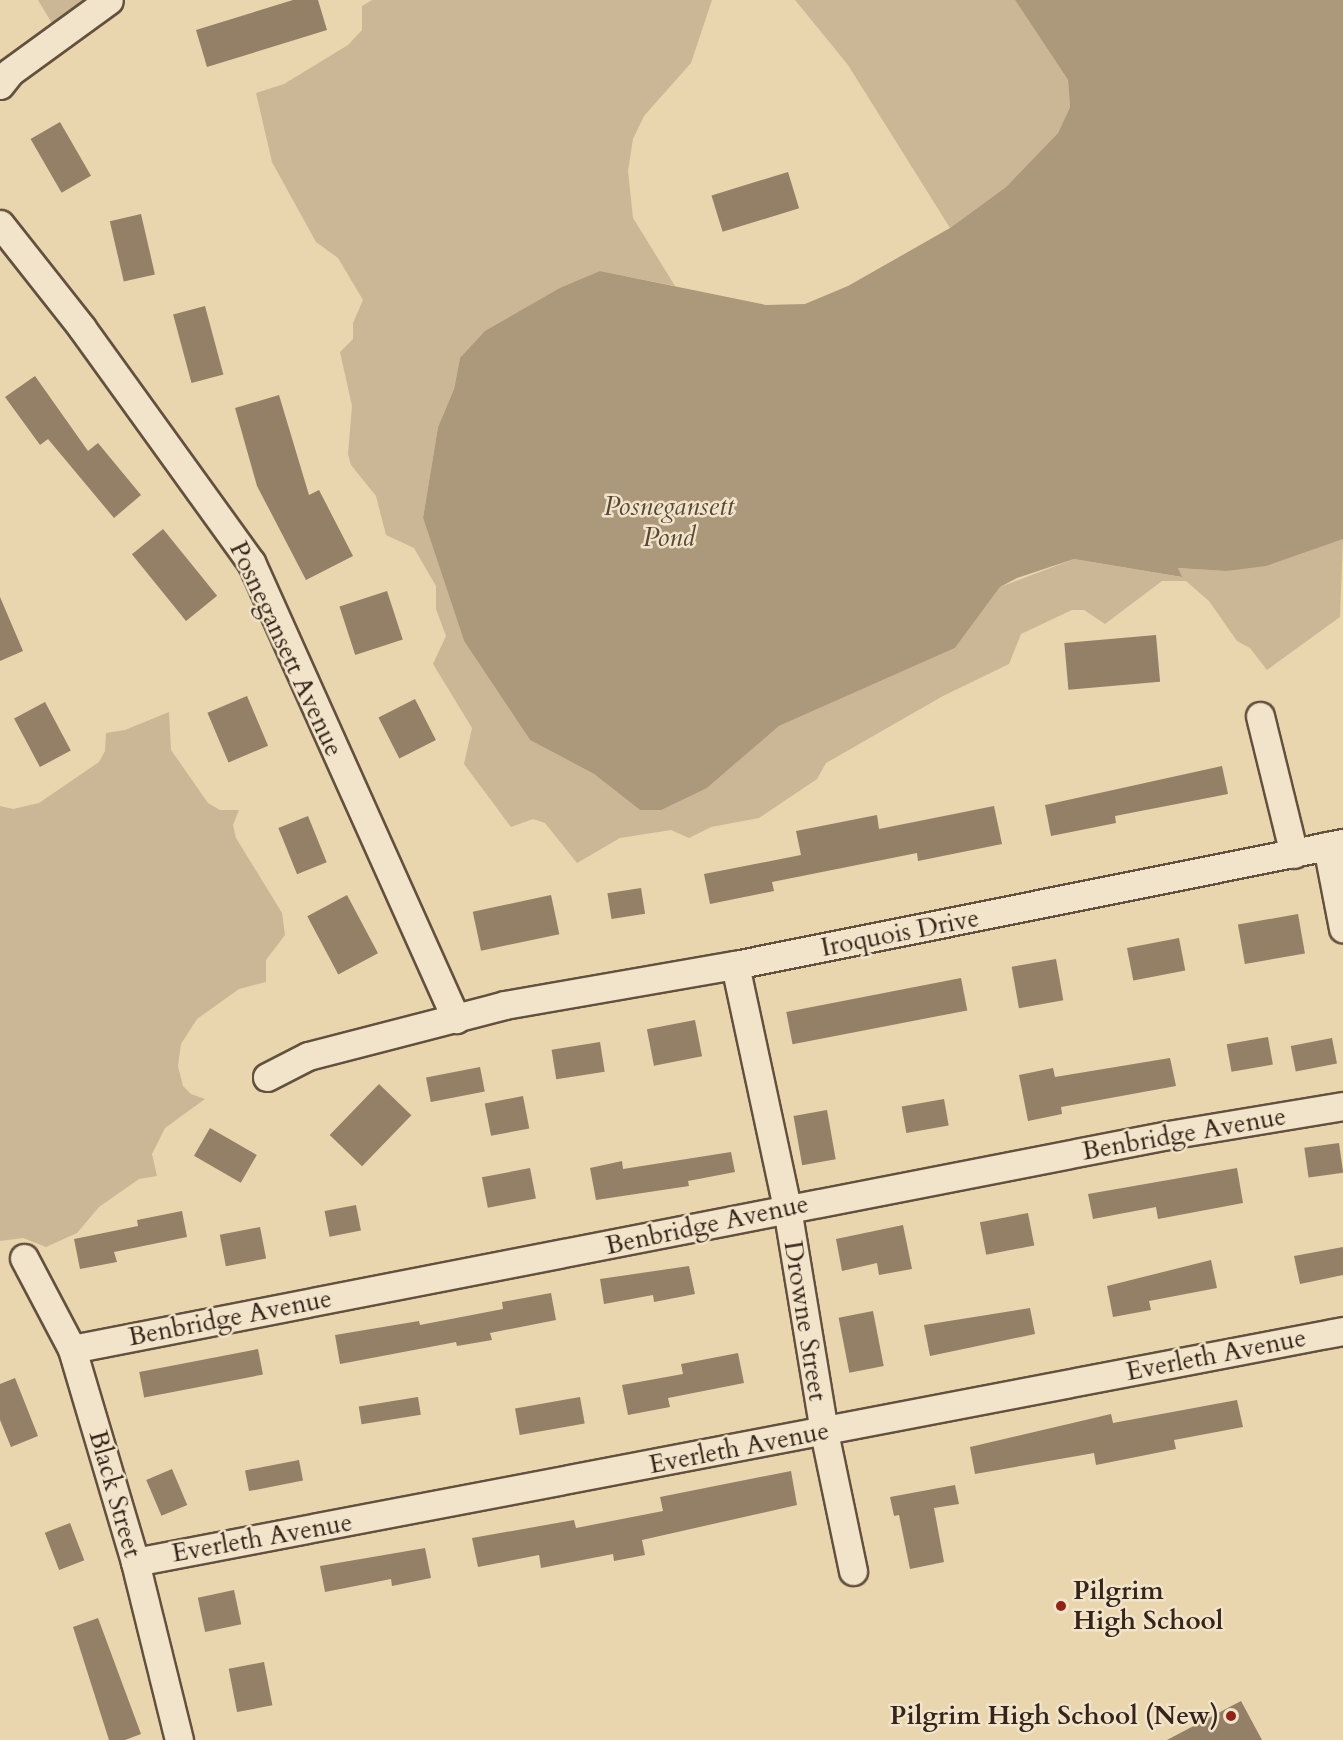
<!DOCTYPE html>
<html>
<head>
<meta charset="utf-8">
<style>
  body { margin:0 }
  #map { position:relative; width:1343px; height:1740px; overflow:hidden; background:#e9d5ae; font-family:Cardo,serif }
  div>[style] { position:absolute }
  .green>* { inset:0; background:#cbb795 }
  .water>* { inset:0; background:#ac987b }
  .building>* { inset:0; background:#938066; transform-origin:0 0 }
  .roads { filter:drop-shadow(2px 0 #63503e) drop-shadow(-2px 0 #63503e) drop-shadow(0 2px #63503e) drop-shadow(0 -2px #63503e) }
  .street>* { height:27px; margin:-13.5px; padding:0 13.5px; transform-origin:13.5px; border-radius:13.5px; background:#f1e4ca }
  .dots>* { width:16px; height:16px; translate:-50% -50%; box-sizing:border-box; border:3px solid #f1e4ca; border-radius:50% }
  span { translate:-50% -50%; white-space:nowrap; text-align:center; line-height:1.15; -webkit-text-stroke:5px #f1e4ca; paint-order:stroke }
  .street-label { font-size:26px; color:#362319 }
  .poi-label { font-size:26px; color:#362319; font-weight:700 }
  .left { translate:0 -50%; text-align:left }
  .right { translate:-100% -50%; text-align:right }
  .water-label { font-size:27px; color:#594636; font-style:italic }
</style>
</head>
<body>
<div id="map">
  <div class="green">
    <i style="clip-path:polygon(38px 0,105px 0,56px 30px)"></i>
    <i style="clip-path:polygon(372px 0,712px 0,691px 63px,644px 116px,633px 139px,628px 171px,633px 218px,675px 286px,600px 271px,460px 358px,454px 389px,438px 427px,423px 518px,464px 641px,530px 740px,594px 774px,640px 810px,707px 788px,779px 726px,955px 648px,1000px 587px,1074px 559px,1181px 577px,1177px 568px,1226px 571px,1343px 539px,1340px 617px,1267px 670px,1250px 648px,1237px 641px,1209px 601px,1186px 581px,1162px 581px,1105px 624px,1084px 610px,1072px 610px,1021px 634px,1009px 664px,943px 696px,826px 763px,817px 779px,759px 818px,711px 827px,689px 838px,671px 830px,620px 838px,577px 863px,545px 823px,533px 819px,511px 827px,464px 764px,472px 728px,433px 664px,446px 636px,436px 609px,436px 586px,414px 548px,386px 535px,376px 496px,351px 465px,348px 454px,352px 406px,340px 352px,353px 339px,353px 323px,363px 300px,338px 258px,316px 242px,272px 162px,256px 93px,284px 84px,348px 45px,362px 30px,362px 6px)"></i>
    <i style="clip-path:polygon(795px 0,1015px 0,1068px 80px,1070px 107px,1058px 133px,1006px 187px,950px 228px,848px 65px)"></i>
    <i style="clip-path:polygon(169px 712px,171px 750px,208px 803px,220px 810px,239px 810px,233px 825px,236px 838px,282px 913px,285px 935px,266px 960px,266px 982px,239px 989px,197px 1019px,181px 1044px,178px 1066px,183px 1086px,191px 1094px,205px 1099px,165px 1128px,152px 1154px,157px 1176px,139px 1179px,99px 1207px,77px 1233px,46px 1247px,23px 1238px,0 1241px,0 806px,13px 809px,39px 803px,99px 762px,105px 751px,106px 733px,125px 730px)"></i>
  </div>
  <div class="water">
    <i style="clip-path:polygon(1015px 0,1343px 0,1343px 539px,1266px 566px,1226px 571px,1178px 568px,1182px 577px,1074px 559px,1017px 578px,1000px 587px,955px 648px,779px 726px,707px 788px,661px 810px,640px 810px,594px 774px,530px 740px,464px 641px,423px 518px,438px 427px,454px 389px,460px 358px,485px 331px,560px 288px,600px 271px,766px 305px,805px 304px,848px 286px,950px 228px,1006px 187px,1058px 133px,1070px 107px,1068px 80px)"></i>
  </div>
  <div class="building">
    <i style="clip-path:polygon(293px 0,318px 0,327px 30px,207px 67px,196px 30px)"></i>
    <i style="left:60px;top:122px;width:62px;height:34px;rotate:60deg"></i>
    <i style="left:788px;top:172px;width:38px;height:80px;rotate:73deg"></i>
    <i style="left:141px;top:214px;width:62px;height:32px;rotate:77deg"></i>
    <i style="left:205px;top:306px;width:71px;height:33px;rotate:75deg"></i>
    <i style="clip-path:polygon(35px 376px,88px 451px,98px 443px,141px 495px,114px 518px,48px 439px,40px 445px,5px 397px)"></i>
    <i style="clip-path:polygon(279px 395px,309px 495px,319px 490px,353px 556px,306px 580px,257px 486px,235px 408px)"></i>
    <i style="left:163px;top:529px;width:86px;height:40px;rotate:51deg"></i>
    <i style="left:387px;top:591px;width:51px;height:50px;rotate:72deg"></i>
    <i style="clip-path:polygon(0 597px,23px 651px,0 661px)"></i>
    <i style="left:1156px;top:635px;width:47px;height:92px;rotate:85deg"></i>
    <i style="left:247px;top:696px;width:54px;height:43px;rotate:67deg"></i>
    <i style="left:415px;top:699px;width:46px;height:41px;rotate:63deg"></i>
    <i style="left:45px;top:702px;width:55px;height:35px;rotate:62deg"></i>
    <i style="clip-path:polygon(1222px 766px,1228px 794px,1115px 816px,1116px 823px,1051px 836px,1045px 805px)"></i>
    <i style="clip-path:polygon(994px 806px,1002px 844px,918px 861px,917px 853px,772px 882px,774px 891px,710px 904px,704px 874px,801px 855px,796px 831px,877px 815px,879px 829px)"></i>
    <i style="left:308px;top:816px;width:50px;height:32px;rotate:68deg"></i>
    <i style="left:641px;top:888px;width:26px;height:34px;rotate:81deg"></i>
    <i style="left:347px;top:895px;width:66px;height:45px;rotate:62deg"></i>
    <i style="left:551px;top:895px;width:40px;height:80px;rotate:78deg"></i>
    <i style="left:1298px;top:914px;width:40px;height:61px;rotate:80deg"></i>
    <i style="left:1179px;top:938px;width:33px;height:53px;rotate:79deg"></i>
    <i style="left:1056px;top:959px;width:42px;height:45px;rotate:80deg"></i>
    <i style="left:961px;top:978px;width:33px;height:178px;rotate:79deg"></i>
    <i style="left:695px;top:1020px;width:37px;height:49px;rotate:79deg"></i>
    <i style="left:1268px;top:1037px;width:28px;height:42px;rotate:80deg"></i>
    <i style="left:1332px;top:1038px;width:26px;height:42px;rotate:79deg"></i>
    <i style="left:600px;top:1042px;width:30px;height:49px;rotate:81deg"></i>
    <i style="clip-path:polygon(1170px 1058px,1176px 1086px,1061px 1107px,1062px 1114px,1028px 1121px,1019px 1075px,1053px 1068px,1055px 1077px)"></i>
    <i style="left:480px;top:1067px;width:25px;height:55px;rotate:79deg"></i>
    <i style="left:379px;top:1084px;width:45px;height:71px;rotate:44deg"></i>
    <i style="left:523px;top:1096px;width:33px;height:39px;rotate:79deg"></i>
    <i style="left:944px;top:1099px;width:27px;height:43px;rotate:80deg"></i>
    <i style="left:827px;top:1110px;width:50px;height:34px;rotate:80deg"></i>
    <i style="left:210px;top:1128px;width:54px;height:32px;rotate:30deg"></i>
    <i style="left:1339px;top:1143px;width:30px;height:35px;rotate:82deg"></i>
    <i style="clip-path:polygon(731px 1152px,735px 1172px,688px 1181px,689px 1186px,596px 1200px,590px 1168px,622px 1161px,623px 1169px)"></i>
    <i style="left:530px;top:1168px;width:31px;height:49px;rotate:79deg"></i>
    <i style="clip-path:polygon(1237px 1168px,1243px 1203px,1158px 1219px,1156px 1207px,1093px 1219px,1088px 1194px)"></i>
    <i style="left:356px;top:1205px;width:26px;height:32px;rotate:79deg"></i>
    <i style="clip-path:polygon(182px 1211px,187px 1237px,114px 1252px,117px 1262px,80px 1269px,74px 1239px,138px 1226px,137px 1220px)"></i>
    <i style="left:1028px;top:1213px;width:33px;height:49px;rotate:79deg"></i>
    <i style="clip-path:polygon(903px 1225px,912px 1269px,879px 1275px,877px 1263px,842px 1271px,836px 1239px)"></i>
    <i style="left:260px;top:1227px;width:32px;height:41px;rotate:79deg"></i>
    <i style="clip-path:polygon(1343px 1247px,1343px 1275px,1300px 1284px,1294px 1256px)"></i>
    <i style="clip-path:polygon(1211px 1260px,1217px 1288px,1149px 1301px,1151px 1310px,1113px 1317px,1107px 1286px)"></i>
    <i style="clip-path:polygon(689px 1266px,695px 1294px,654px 1302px,653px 1295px,604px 1304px,600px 1279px)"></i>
    <i style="clip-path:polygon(551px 1293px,556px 1320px,490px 1333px,492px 1340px,457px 1346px,456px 1342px,340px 1364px,335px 1335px,419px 1321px,420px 1325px,503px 1309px,502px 1302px)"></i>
    <i style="clip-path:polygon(1030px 1308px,1035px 1334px,930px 1356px,924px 1325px)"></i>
    <i style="left:873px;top:1311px;width:56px;height:35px;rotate:79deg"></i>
    <i style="left:258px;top:1349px;width:26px;height:121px;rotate:79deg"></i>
    <i style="clip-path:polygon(738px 1353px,744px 1383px,668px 1398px,670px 1407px,628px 1415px,622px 1385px,683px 1374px,681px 1364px)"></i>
    <i style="clip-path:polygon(15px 1378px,38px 1436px,11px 1447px,0 1420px,0 1384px)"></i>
    <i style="left:418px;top:1397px;width:18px;height:60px;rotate:81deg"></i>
    <i style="left:580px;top:1397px;width:27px;height:66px;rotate:80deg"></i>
    <i style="clip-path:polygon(1237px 1400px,1243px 1427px,1174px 1440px,1176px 1449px,1096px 1465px,1094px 1453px,975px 1474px,970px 1447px,1111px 1414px,1113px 1423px)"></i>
    <i style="left:299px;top:1460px;width:21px;height:55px;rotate:79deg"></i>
    <i style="left:172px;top:1469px;width:39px;height:28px;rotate:67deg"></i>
    <i style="clip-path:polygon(791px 1471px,797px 1505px,642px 1540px,645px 1555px,614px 1561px,613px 1554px,541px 1568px,539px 1555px,478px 1567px,472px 1538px,574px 1520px,576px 1528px,663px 1511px,660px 1497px)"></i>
    <i style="clip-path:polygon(955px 1485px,959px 1504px,934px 1508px,944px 1562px,910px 1569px,899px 1515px,894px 1516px,890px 1497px)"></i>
    <i style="left:70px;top:1523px;width:40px;height:27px;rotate:69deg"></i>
    <i style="clip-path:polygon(425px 1548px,431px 1578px,392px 1586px,391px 1579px,325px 1592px,320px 1566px)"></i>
    <i style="left:234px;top:1590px;width:35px;height:37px;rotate:78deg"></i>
    <i style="clip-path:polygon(98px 1618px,141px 1734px,125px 1740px,109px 1740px,73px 1627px)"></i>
    <i style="left:264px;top:1662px;width:44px;height:36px;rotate:79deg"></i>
    <i style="clip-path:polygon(1241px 1701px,1262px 1740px,1167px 1740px)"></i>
  </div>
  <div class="roads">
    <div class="street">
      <i style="left:0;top:85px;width:16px;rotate:-52deg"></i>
      <i style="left:10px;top:72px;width:122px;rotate:-36deg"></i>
      <i style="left:0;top:224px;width:132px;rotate:51.7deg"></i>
      <i style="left:82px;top:328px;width:289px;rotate:54.2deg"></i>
      <i style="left:251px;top:562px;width:501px;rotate:65.84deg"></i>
      <i style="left:1260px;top:716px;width:142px;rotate:76.2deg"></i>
      <i style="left:1327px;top:846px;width:84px;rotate:79deg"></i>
      <i style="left:735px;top:965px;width:249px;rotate:77.9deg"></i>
      <i style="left:787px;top:1208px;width:227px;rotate:80.6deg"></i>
      <i style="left:824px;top:1432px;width:142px;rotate:78.2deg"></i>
      <i style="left:267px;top:1077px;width:46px;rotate:-27.1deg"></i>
      <i style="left:308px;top:1056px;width:203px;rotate:-14.5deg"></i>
      <i style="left:505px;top:1005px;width:233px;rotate:-9.9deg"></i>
      <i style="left:735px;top:965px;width:620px;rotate:-11.35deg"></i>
      <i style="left:24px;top:1258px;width:103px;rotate:62.2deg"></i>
      <i style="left:72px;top:1349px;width:222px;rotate:73.5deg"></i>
      <i style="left:135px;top:1562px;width:183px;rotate:76.1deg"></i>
      <i style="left:72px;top:1349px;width:1117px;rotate:-11.05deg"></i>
      <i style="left:1168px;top:1135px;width:177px;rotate:-9.4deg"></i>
      <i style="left:135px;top:1562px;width:1230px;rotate:-10.83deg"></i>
    </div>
  </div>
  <div class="dots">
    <i style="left:1061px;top:1606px;background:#8f2418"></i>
    <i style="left:1231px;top:1716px;background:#8f2418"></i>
  </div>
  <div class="street-label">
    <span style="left:286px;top:649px;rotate:65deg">Posnegansett Avenue</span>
    <span style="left:900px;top:933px;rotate:-11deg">Iroquois Drive</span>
    <span style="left:1184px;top:1134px;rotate:-10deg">Benbridge Avenue</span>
    <span style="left:707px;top:1225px;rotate:-12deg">Benbridge Avenue</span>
    <span style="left:230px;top:1318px;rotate:-11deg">Benbridge Avenue</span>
    <span style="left:805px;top:1321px;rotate:81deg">Drowne Street</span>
    <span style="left:1216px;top:1355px;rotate:-11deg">Everleth Avenue</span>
    <span style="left:739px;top:1448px;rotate:-11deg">Everleth Avenue</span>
    <span style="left:115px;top:1494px;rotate:74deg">Black Street</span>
    <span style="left:262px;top:1538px;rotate:-10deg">Everleth Avenue</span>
  </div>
  <div class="poi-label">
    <span class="left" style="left:1073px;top:1606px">Pilgrim<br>High School</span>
    <span class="right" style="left:1219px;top:1716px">Pilgrim High School (New)</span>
  </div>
  <div class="water-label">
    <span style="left:669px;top:522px">Posnegansett<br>Pond</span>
  </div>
</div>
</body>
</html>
